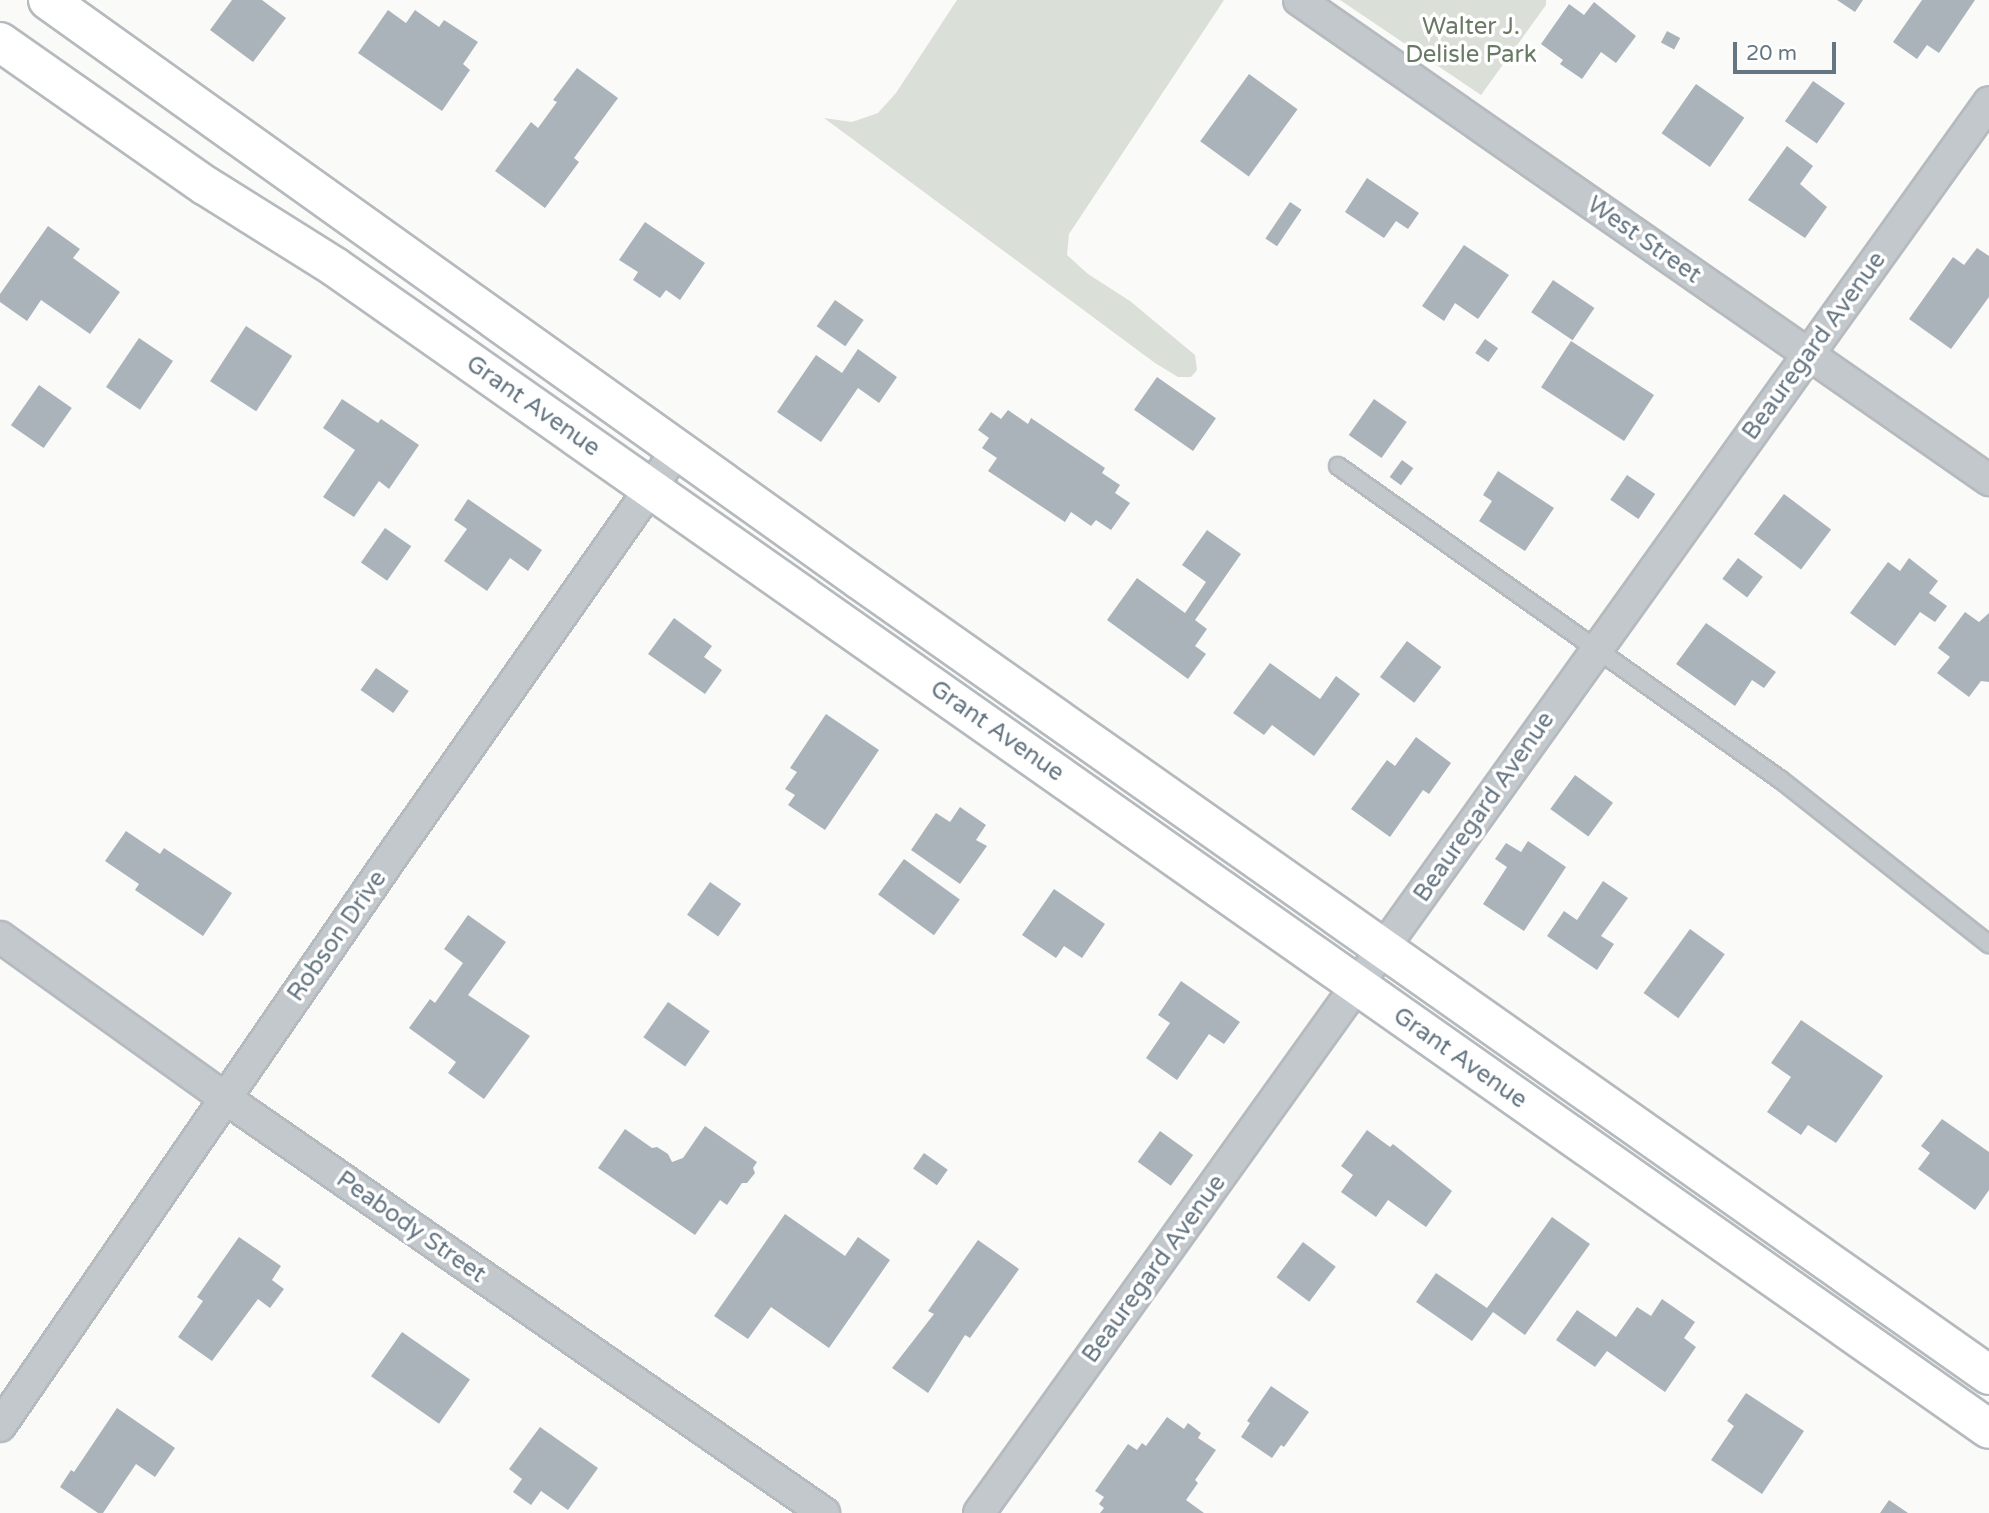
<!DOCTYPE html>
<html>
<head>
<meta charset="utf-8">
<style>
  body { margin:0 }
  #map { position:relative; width:1989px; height:1513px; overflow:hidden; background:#fafaf8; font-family:"Varela Round",sans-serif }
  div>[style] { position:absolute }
  .green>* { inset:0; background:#dadfd7 }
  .building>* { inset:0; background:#aab3b9; transform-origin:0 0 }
  .roads { filter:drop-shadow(2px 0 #b5babe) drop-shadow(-2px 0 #b5babe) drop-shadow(0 2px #b5babe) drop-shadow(0 -2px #b5babe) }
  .lane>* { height:16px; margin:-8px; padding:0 8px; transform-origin:8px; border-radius:8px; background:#c3c8cc }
  .street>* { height:30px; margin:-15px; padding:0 15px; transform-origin:15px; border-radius:15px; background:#c3c8cc }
  .primary>* { height:38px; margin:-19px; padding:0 19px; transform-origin:19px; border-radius:19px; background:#fff }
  span { translate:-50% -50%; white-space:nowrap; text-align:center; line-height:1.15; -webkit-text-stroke:7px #fff; paint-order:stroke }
  .park-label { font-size:24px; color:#687a64 }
  .street-label { font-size:24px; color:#657683 }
  .scale { position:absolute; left:1733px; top:42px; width:103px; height:32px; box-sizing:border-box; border:4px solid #657683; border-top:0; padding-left:9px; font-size:21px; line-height:24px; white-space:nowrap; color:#657683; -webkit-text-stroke:5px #fff; paint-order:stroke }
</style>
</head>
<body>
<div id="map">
  <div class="green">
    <i style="clip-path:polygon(957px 0,1224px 0,1069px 234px,1067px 255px,1088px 274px,1130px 301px,1195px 355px,1197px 370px,1191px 377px,1178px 377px,1155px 363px,824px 118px,852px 122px,878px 113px,896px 93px)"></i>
    <i style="clip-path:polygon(1340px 0,1546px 0,1546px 5px,1481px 95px)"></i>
  </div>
  <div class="building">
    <i style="clip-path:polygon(232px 0,262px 0,286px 18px,253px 62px,210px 30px)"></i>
    <i style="clip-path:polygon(1837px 0,1863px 0,1855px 12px)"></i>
    <i style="clip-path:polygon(1922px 0,1975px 0,1939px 53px,1927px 45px,1917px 59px,1893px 42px)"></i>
    <i style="clip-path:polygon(1594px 2px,1636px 36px,1616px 63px,1601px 52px,1582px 79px,1560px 64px,1563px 60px,1541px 44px,1569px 4px,1584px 15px)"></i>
    <i style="clip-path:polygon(388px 10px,406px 23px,415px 10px,439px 27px,444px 20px,478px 42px,463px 64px,470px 70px,442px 111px,358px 53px)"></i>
    <i style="left:1667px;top:31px;width:15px;height:13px;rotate:28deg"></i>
    <i style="clip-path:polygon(577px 68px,618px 98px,574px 158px,579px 162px,545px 208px,495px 171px,531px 122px,538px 128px,557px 102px,553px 100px)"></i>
    <i style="left:1249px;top:74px;width:60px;height:83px;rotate:36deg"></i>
    <i style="left:1813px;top:81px;width:39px;height:49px;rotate:35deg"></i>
    <i style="left:1696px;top:84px;width:59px;height:60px;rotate:35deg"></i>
    <i style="clip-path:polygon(1787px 146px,1813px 166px,1800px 184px,1827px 207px,1805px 238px,1748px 200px)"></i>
    <i style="clip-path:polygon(1367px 178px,1419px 213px,1408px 229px,1396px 221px,1384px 238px,1345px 212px)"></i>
    <i style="left:1290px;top:202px;width:14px;height:44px;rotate:34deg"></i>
    <i style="clip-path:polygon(645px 222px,705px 263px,680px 300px,666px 290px,660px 298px,633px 280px,638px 272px,619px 260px)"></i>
    <i style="clip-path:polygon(48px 226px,80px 249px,73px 258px,120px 292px,90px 334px,41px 300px,27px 321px,0 302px,0 294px)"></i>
    <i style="clip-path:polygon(1464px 245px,1509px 275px,1478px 319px,1455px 303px,1444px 321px,1422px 306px)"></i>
    <i style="clip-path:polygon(1977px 248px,1989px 256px,1989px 297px,1951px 349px,1909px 319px,1953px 257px,1964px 265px)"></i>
    <i style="left:1553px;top:280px;width:50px;height:39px;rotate:34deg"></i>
    <i style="left:835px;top:300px;width:35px;height:32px;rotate:35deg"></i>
    <i style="left:246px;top:326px;width:55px;height:66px;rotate:33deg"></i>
    <i style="left:139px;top:338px;width:41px;height:59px;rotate:34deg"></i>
    <i style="left:1485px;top:339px;width:16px;height:17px;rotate:35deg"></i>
    <i style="left:1571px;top:341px;width:99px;height:55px;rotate:33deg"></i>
    <i style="clip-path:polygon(858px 349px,897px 377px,879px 403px,858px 388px,821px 442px,777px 412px,816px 355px,842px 373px)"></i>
    <i style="left:1157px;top:377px;width:72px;height:40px;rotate:35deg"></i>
    <i style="left:39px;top:385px;width:40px;height:49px;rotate:35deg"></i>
    <i style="clip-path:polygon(342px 399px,378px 423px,381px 419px,419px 445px,389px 489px,379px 481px,354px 517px,323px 497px,355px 450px,323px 428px)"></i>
    <i style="left:1374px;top:399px;width:40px;height:44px;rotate:35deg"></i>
    <i style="clip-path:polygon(1008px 410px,1028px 424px,1031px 418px,1105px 468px,1102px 473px,1120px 485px,1115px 493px,1130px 503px,1111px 530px,1096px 520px,1091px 526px,1071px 512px,1065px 522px,988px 471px,997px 458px,982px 448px,989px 438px,978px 430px,991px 412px,1001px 419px)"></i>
    <i style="left:1402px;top:460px;width:14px;height:21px;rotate:36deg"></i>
    <i style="clip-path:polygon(1498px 471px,1554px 508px,1525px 551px,1479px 521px,1492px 501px,1483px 495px)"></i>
    <i style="left:1627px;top:475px;width:34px;height:30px;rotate:34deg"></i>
    <i style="left:1784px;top:494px;width:59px;height:50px;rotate:37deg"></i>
    <i style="clip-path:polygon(468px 499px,542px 550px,528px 571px,510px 558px,487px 591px,444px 561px,467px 529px,454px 520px)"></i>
    <i style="left:385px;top:528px;width:32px;height:42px;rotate:35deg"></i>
    <i style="clip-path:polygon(1207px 530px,1241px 554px,1195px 620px,1207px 629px,1195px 646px,1206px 654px,1188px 679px,1107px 620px,1137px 578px,1185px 613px,1206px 582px,1182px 565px)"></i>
    <i style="left:1738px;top:558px;width:31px;height:26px;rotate:37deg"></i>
    <i style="clip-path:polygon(1909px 558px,1938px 581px,1929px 593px,1947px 606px,1935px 622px,1920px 612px,1895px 646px,1850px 613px,1888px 562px,1900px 571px)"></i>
    <i style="clip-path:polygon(1965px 612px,1979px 622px,1989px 613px,1989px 682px,1981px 681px,1969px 697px,1937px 673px,1950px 657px,1938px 648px)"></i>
    <i style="clip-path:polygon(674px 618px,712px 646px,704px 657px,722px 670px,705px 694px,648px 654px)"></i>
    <i style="clip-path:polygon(1706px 623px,1776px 672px,1764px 688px,1752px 680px,1735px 706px,1676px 664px)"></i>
    <i style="left:1407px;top:641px;width:43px;height:45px;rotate:37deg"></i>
    <i style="clip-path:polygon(1270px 663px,1320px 699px,1336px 676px,1360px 694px,1314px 756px,1272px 725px,1264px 735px,1233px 713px)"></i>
    <i style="left:376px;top:668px;width:40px;height:27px;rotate:35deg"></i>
    <i style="clip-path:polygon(826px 714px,879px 750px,825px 830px,788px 805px,795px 795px,785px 789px,797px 772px,790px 768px)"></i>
    <i style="clip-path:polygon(1416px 737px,1451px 763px,1429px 794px,1423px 790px,1390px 837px,1351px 809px,1387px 760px,1395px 766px)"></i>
    <i style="left:1575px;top:775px;width:47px;height:42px;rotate:36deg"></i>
    <i style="clip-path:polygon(960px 807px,986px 825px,976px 840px,987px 846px,960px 884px,911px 850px,936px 813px,950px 822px)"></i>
    <i style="clip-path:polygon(126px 831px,160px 854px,164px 848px,232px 893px,203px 936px,135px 890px,139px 884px,105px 861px)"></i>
    <i style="clip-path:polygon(1528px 841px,1566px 867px,1524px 931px,1483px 904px,1507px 867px,1495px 859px,1506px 843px,1521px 852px)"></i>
    <i style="left:904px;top:859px;width:69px;height:44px;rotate:36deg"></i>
    <i style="clip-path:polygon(1603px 881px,1628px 898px,1601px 936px,1614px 944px,1597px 970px,1547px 936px,1564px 911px,1577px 920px)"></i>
    <i style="left:710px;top:882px;width:38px;height:40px;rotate:35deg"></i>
    <i style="clip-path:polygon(1054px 889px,1105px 924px,1082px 958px,1064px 946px,1056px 958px,1022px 935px)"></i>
    <i style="clip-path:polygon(468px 915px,506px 942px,468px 995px,530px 1036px,484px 1099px,448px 1073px,456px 1062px,409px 1028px,430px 999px,435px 1003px,463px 963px,444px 949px)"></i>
    <i style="left:1690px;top:929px;width:43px;height:79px;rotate:36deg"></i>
    <i style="clip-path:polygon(1181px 981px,1240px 1022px,1224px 1044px,1209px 1034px,1177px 1080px,1146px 1058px,1170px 1023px,1158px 1015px)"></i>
    <i style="left:668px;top:1002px;width:51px;height:43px;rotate:35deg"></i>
    <i style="clip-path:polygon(1801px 1020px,1883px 1076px,1836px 1143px,1808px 1125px,1801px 1135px,1767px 1112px,1791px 1077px,1771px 1063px)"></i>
    <i style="clip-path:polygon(1942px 1119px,1989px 1152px,1989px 1190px,1975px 1210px,1918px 1169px,1930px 1153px,1921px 1146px)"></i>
    <i style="clip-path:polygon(705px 1126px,757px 1162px,753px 1168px,755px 1173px,747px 1183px,742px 1183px,727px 1205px,720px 1200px,695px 1235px,598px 1168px,625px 1129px,652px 1148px,657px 1147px,668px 1154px,672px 1162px,683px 1158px)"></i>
    <i style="clip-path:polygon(1367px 1130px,1390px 1147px,1393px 1144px,1452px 1191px,1426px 1227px,1388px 1200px,1376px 1217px,1341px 1192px,1353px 1175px,1341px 1166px)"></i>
    <i style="left:1160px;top:1131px;width:41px;height:38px;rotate:36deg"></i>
    <i style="left:924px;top:1153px;width:29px;height:19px;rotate:35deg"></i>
    <i style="clip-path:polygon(785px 1214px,845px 1256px,858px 1237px,890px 1260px,829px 1348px,771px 1307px,748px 1339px,714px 1316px)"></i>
    <i style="clip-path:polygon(1552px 1217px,1590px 1244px,1525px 1335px,1493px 1312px,1472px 1341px,1416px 1302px,1436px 1273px,1487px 1308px)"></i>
    <i style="clip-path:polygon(239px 1237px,281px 1266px,272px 1280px,284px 1289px,270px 1308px,258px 1299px,212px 1361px,178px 1337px,203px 1301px,197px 1297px)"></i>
    <i style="clip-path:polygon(978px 1240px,1019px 1269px,970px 1338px,965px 1335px,928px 1393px,892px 1368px,934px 1314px,928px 1311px)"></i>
    <i style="left:1303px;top:1242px;width:41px;height:44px;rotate:37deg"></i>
    <i style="clip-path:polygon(1662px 1299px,1695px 1322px,1684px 1338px,1696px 1347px,1665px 1392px,1607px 1351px,1595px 1367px,1556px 1340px,1577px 1310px,1616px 1337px,1637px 1307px,1651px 1316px)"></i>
    <i style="left:402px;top:1332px;width:83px;height:54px;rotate:35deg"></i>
    <i style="clip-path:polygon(1271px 1386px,1309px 1412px,1284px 1447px,1281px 1445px,1272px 1458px,1241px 1437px,1250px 1423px,1247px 1421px)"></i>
    <i style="clip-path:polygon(1746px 1393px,1804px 1431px,1762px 1494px,1711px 1460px,1734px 1426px,1727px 1421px)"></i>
    <i style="clip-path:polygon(117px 1408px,175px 1448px,155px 1477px,136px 1464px,103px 1513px,98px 1513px,60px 1487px,71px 1470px,74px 1472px)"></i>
    <i style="clip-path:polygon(1167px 1417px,1184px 1429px,1188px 1423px,1201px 1433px,1198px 1438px,1216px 1450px,1195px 1480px,1198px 1483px,1186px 1500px,1204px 1513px,1100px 1513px,1104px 1508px,1099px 1504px,1104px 1497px,1095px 1491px,1128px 1444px,1137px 1450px,1142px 1443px,1146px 1446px)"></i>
    <i style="clip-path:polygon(540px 1427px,598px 1468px,568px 1510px,541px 1491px,531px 1505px,513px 1492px,522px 1479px,509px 1469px)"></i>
    <i style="clip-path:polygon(1889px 1500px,1908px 1513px,1880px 1513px)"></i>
  </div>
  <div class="roads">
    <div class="lane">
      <i style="left:1338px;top:466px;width:543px;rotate:35.33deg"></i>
      <i style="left:1781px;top:780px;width:265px;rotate:38.3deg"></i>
    </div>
    <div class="street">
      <i style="left:1299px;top:0;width:841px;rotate:34.82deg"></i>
      <i style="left:0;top:937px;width:277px;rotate:35.6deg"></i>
      <i style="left:225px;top:1098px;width:729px;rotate:34.72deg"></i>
      <i style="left:0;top:1426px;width:685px;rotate:-55.47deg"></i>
      <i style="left:388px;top:862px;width:505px;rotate:-54.92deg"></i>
      <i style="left:979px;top:1513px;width:1735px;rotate:-54.4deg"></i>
    </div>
    <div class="primary">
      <i style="left:48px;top:0;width:998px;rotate:35.54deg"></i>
      <i style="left:860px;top:580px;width:1381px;rotate:35.15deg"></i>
      <i style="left:0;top:42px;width:251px;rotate:35deg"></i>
      <i style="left:206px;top:186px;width:152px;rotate:32.1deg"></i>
      <i style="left:335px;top:267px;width:2021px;rotate:35.09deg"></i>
    </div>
  </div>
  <div class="park-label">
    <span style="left:1471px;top:41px">Walter J.<br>Delisle Park</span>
  </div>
  <div class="street-label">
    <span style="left:1644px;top:240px;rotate:35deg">West Street</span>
    <span style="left:1814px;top:346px;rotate:-54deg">Beauregard Avenue</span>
    <span style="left:533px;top:406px;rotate:35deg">Grant Avenue</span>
    <span style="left:997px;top:731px;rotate:35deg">Grant Avenue</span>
    <span style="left:1484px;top:807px;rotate:-55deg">Beauregard Avenue</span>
    <span style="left:337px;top:936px;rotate:-55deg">Robson Drive</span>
    <span style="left:1460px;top:1058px;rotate:35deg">Grant Avenue</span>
    <span style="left:411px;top:1227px;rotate:35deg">Peabody Street</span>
    <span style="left:1154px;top:1269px;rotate:-54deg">Beauregard Avenue</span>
  </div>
  <div class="scale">20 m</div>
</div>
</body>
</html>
